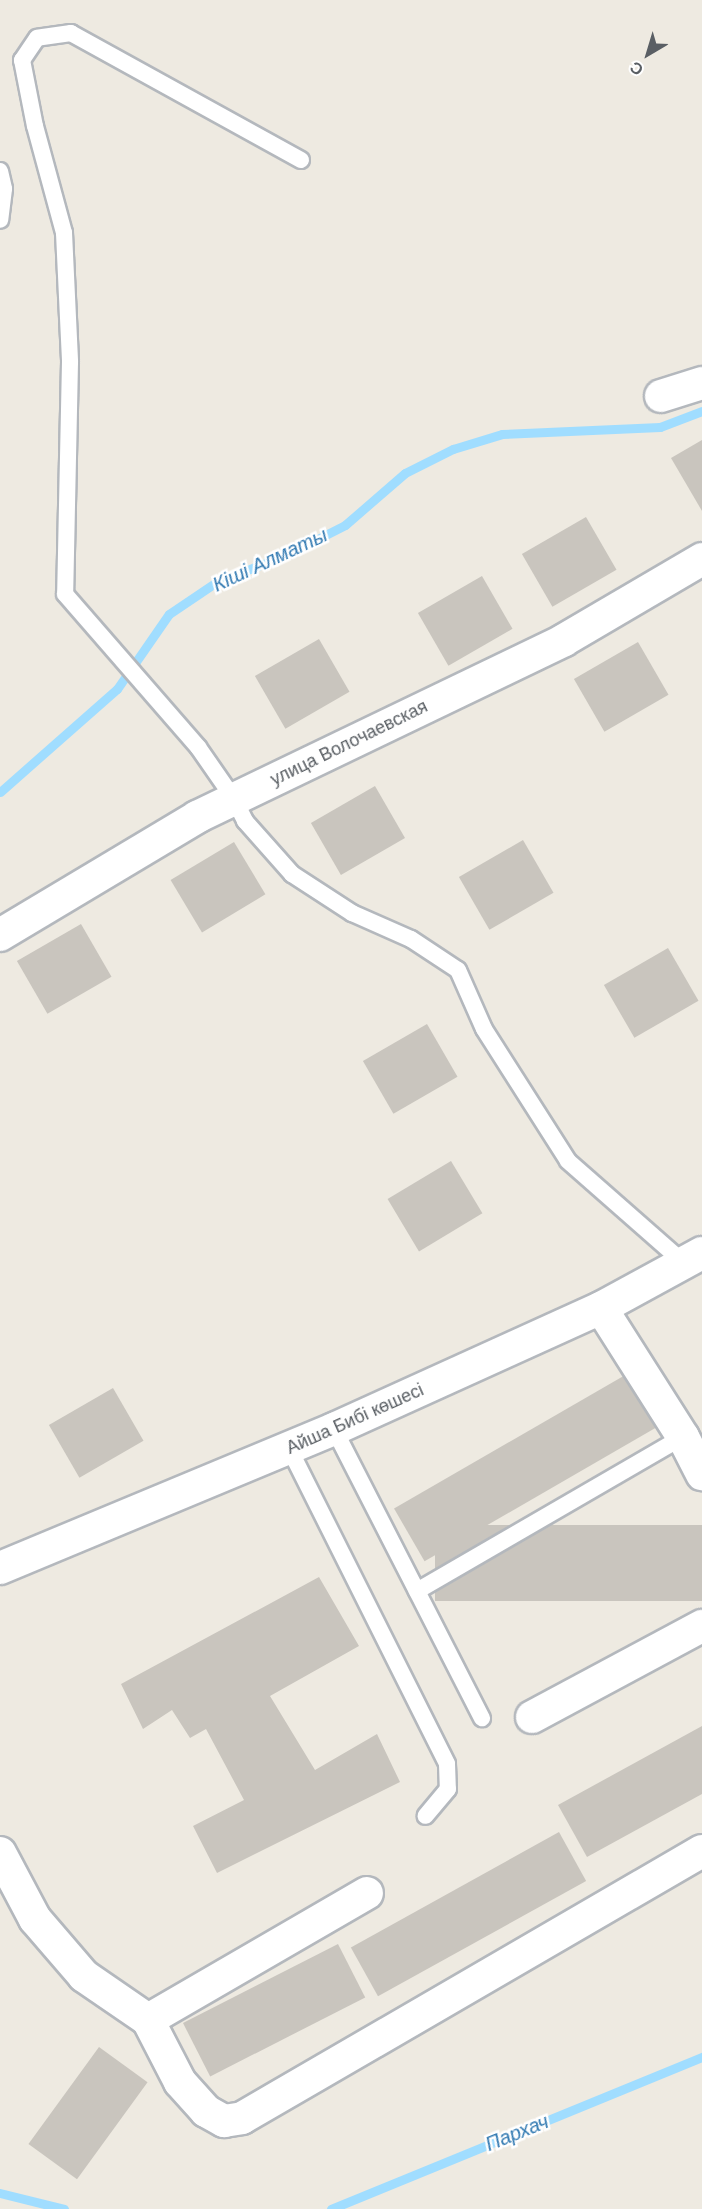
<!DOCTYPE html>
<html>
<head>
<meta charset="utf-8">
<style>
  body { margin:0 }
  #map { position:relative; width:702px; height:2209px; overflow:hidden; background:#eeeae1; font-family:Arial,sans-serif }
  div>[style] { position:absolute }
  .stream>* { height:9px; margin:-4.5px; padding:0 4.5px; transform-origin:4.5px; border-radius:4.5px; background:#a0ddff }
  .building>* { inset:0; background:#c9c5be; transform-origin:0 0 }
  .roads { filter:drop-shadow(2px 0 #b4b8bd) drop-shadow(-2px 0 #b4b8bd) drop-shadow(0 2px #b4b8bd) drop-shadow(0 -2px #b4b8bd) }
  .lane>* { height:16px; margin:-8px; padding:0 8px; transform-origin:8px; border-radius:8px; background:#fff }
  .street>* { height:32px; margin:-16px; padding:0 16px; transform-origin:16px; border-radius:16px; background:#fff }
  span { translate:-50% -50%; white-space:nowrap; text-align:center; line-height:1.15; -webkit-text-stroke:5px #fff; paint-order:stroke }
  .street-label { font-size:18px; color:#5a5f64 }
  .water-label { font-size:20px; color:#327ab2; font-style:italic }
  .north { position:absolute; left:618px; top:24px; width:60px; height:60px; -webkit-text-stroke:4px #fff; paint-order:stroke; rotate:218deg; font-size:16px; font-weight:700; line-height:24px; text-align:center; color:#5a5f64 }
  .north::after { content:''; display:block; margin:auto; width:21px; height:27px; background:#5a5f64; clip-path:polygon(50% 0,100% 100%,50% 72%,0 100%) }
</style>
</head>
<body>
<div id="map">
  <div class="stream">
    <i style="left:0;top:792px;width:156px;rotate:-41.4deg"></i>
    <i style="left:117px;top:689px;width:91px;rotate:-55.3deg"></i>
    <i style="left:169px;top:614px;width:59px;rotate:-34deg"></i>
    <i style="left:218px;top:581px;width:71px;rotate:-20.7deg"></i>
    <i style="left:284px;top:556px;width:68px;rotate:-26.9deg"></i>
    <i style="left:345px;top:525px;width:79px;rotate:-40.9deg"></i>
    <i style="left:405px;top:473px;width:54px;rotate:-26.6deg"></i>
    <i style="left:453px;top:449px;width:51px;rotate:-17deg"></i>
    <i style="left:502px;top:434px;width:158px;rotate:-2.5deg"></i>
    <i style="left:660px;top:427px;width:45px;rotate:-20.9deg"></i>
    <i style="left:0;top:2193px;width:66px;rotate:14deg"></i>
    <i style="left:331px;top:2209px;width:401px;rotate:-22.3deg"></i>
  </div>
  <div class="building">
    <i style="clip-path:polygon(702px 440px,702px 511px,671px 458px)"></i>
    <i style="left:586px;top:517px;width:61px;height:74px;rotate:60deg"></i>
    <i style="left:482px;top:576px;width:61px;height:74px;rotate:60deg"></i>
    <i style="left:319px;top:639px;width:61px;height:74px;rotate:60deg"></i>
    <i style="left:638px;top:642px;width:61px;height:74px;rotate:60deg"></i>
    <i style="left:375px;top:786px;width:60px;height:74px;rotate:60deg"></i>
    <i style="left:523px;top:840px;width:61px;height:74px;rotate:60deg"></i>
    <i style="left:234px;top:842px;width:61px;height:74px;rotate:59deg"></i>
    <i style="left:81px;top:924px;width:61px;height:74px;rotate:60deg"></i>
    <i style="left:668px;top:948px;width:61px;height:74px;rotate:60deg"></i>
    <i style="left:427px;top:1024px;width:61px;height:74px;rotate:60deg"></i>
    <i style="left:451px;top:1161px;width:61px;height:74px;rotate:59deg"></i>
    <i style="left:627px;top:1374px;width:61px;height:269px;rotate:60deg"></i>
    <i style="left:113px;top:1388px;width:61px;height:74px;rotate:60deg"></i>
    <i style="left:702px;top:1525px;width:76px;height:267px;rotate:90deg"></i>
    <i style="clip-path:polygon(319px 1577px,359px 1646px,270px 1696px,315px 1770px,377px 1734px,400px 1782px,217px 1873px,193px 1826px,244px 1800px,206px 1729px,190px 1738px,172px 1710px,143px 1729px,121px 1684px)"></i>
    <i style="clip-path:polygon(702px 1726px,702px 1794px,587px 1857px,558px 1805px)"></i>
    <i style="left:559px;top:1832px;width:56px;height:238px;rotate:61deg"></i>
    <i style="left:338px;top:1944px;width:60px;height:174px;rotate:63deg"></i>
    <i style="left:99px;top:2047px;width:60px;height:120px;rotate:36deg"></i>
  </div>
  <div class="roads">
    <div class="lane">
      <i style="left:301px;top:160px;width:263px;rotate:-151.1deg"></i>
      <i style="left:71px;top:33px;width:34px;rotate:172deg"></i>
      <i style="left:37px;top:38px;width:27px;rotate:124deg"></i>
      <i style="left:22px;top:60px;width:67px;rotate:78.9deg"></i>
      <i style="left:35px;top:126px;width:111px;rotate:74.8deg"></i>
      <i style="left:64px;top:233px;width:129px;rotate:87.3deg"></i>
      <i style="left:70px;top:362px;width:232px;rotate:91.2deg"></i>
      <i style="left:65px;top:594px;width:203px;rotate:49deg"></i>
      <i style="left:198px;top:747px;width:63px;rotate:55.3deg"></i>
      <i style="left:234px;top:799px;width:25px;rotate:63deg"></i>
      <i style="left:245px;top:821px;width:71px;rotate:48.4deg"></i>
      <i style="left:292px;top:874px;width:72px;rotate:33deg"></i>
      <i style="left:352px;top:913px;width:64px;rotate:23.8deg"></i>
      <i style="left:411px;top:939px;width:56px;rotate:33.4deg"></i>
      <i style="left:458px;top:970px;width:64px;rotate:66.2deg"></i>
      <i style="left:484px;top:1029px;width:156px;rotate:57.5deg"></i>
      <i style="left:568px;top:1161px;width:154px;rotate:41.3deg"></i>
      <i style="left:0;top:171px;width:18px;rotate:77deg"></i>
      <i style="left:4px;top:189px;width:31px;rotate:97deg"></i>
      <i style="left:334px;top:1429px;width:325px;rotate:62.9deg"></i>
      <i style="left:289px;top:1448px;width:353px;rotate:63.4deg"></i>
      <i style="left:447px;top:1764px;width:25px;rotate:88deg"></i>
      <i style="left:448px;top:1789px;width:35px;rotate:130deg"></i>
      <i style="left:417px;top:1591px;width:307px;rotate:-30.1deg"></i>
    </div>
    <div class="street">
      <i style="left:661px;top:396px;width:43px;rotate:-17.6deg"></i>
      <i style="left:0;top:935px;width:230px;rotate:-30.9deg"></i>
      <i style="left:197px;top:817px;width:407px;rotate:-25.7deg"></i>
      <i style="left:564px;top:640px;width:160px;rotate:-30.4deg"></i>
      <i style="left:601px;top:1308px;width:153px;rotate:57.6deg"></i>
      <i style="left:683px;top:1437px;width:42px;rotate:62.8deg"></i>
      <i style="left:0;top:1568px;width:362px;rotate:-22.6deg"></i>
      <i style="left:334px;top:1429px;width:293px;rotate:-24.4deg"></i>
      <i style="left:601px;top:1308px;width:115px;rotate:-28.6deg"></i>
      <i style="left:532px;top:1717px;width:193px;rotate:-28.2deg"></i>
      <i style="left:0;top:1853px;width:75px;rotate:62.1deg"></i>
      <i style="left:35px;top:1919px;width:75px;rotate:49.3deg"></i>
      <i style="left:84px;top:1976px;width:78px;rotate:34.5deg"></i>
      <i style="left:148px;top:2020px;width:70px;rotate:62.7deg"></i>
      <i style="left:180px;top:2082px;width:39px;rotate:48deg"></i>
      <i style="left:206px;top:2111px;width:21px;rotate:29deg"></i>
      <i style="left:224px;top:2121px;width:18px;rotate:-9deg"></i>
      <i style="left:242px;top:2118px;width:532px;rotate:-30.13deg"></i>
      <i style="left:148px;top:2020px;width:253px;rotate:-30.1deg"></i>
    </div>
  </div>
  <div class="street-label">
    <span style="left:349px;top:743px;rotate:-26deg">улица Волочаевская</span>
    <span style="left:355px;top:1419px;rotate:-24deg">Айша Бибі көшесі</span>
  </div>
  <div class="water-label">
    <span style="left:270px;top:560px;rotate:-25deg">Кіші Алматы</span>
    <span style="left:517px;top:2133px;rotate:-22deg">Пархач</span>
  </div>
  <div class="north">С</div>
</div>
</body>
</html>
